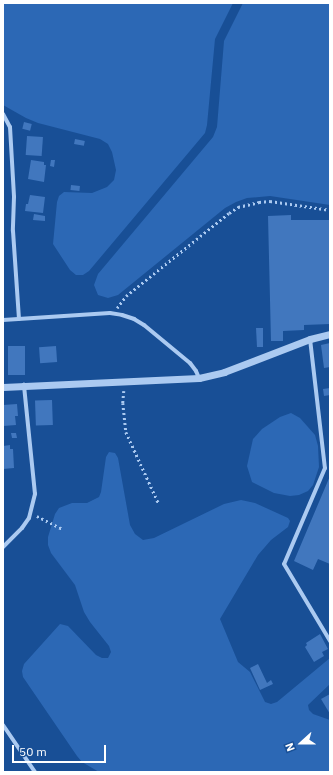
<!DOCTYPE html>
<html>
<head>
<meta charset="utf-8">
<style>
  body { margin:0 }
  #map { position:relative; width:333px; height:775px; overflow:hidden; background:#184f96; font-family:"IBM Plex Sans",sans-serif }
  div>[style] { position:absolute }
  .green>* { inset:0; background:#2c68b5 }
  .building>* { inset:0; background:#4177be; transform-origin:0 0 }
  .path>* { height:2.5px; margin-top:-1.25px; transform-origin:0; background:repeating-linear-gradient(90deg,#abcaf1 0 2px,transparent 0 5px) }
  .minor>* { height:4px; margin:-2px; padding:0 2px; transform-origin:2px; border-radius:2px; background:#abcaf1 }
  .tertiary>* { height:7px; margin:-3.5px; padding:0 3.5px; transform-origin:3.5px; border-radius:3.5px; background:#abcaf1 }
  span { translate:-50% -50%; white-space:nowrap; text-align:center; line-height:1.15; -webkit-text-stroke:4px #184f96; paint-order:stroke }
  .frame { position:absolute; inset:0; border:4px solid #fff; pointer-events:none }
  .north { position:absolute; left:281px; top:723px; width:40px; height:40px; -webkit-text-stroke:3px #184f96; paint-order:stroke; rotate:249deg; font-size:11px; font-weight:700; line-height:16px; text-align:center; color:#fff }
  .north::after { content:''; display:block; margin:auto; width:14px; height:18px; background:#fff; clip-path:polygon(50% 0,100% 100%,50% 72%,0 100%) }
  .scale { position:absolute; left:12px; top:745px; width:94px; height:18px; box-sizing:border-box; border:2px solid #fff; border-top:0; padding-left:5px; font-size:12px; line-height:14px; white-space:nowrap; color:#fff; -webkit-text-stroke:3px #184f96; paint-order:stroke }
</style>
</head>
<body>
<div id="map">
  <div class="green">
    <i style="clip-path:polygon(3px 3px,233px 3px,215px 39px,207px 125px,205px 133px,89px 271px,83px 275px,76px 275px,70px 270px,53px 244px,57px 202px,59px 196px,64px 192px,92px 193px,107px 187px,114px 180px,116px 170px,112px 152px,108px 144px,100px 139px,38px 123px,26px 118px,3px 105px)"></i>
    <i style="clip-path:polygon(243px 3px,330px 3px,330px 205px,270px 196px,247px 198px,236px 202px,225px 208px,118px 295px,108px 298px,98px 295px,94px 285px,98px 274px,213px 137px,217px 127px,224px 41px)"></i>
    <i style="clip-path:polygon(291px 413px,300px 418px,315px 435px,318px 446px,319px 467px,313px 485px,308px 491px,299px 495px,290px 496px,274px 493px,252px 482px,247px 466px,253px 439px,262px 429px,280px 417px)"></i>
    <i style="clip-path:polygon(109px 452px,115px 453px,118px 458px,130px 525px,135px 534px,143px 540px,154px 538px,224px 504px,241px 500px,255px 503px,288px 518px,290px 521px,288px 527px,271px 540px,258px 555px,220px 619px,238px 662px,250px 672px,265px 702px,271px 704px,277px 702px,330px 658px,330px 684px,308px 705px,309px 710px,313px 714px,330px 720px,330px 772px,99px 772px,82px 762px,77px 756px,23px 677px,22px 671px,24px 664px,60px 624px,68px 626px,96px 655px,102px 658px,108px 658px,111px 652px,109px 646px,90px 622px,84px 612px,75px 585px,51px 553px,48px 545px,48px 537px,55px 514px,59px 508px,72px 503px,87px 503px,99px 497px,101px 492px,106px 457px)"></i>
  </div>
  <div class="building">
    <i style="left:24px;top:122px;width:8px;height:7px;rotate:14deg"></i>
    <i style="left:27px;top:136px;width:16px;height:19px;rotate:4deg"></i>
    <i style="left:75px;top:139px;width:10px;height:5px;rotate:11deg"></i>
    <i style="clip-path:polygon(31px 160px,44px 162px,44px 165px,46px 165px,44px 182px,28px 179px)"></i>
    <i style="clip-path:polygon(51px 160px,55px 160px,54px 167px,50px 166px)"></i>
    <i style="left:71px;top:185px;width:9px;height:5px;rotate:6deg"></i>
    <i style="clip-path:polygon(30px 195px,45px 197px,43px 213px,25px 211px,26px 204px,28px 204px)"></i>
    <i style="clip-path:polygon(34px 214px,45px 216px,45px 221px,33px 220px)"></i>
    <i style="clip-path:polygon(291px 215px,291px 220px,330px 220px,330px 324px,304px 325px,304px 330px,283px 331px,283px 341px,271px 341px,268px 216px)"></i>
    <i style="clip-path:polygon(256px 328px,263px 328px,263px 347px,257px 347px)"></i>
    <i style="clip-path:polygon(330px 343px,330px 367px,324px 368px,321px 345px)"></i>
    <i style="left:8px;top:346px;width:17px;height:29px"></i>
    <i style="left:56px;top:346px;width:16px;height:17px;rotate:86deg"></i>
    <i style="clip-path:polygon(330px 388px,330px 395px,324px 396px,323px 389px)"></i>
    <i style="left:52px;top:400px;width:25px;height:17px;rotate:88deg"></i>
    <i style="clip-path:polygon(17px 404px,18px 416px,15px 416px,16px 425px,3px 426px,3px 405px)"></i>
    <i style="clip-path:polygon(11px 433px,16px 433px,17px 438px,12px 438px)"></i>
    <i style="clip-path:polygon(10px 445px,10px 449px,13px 449px,14px 468px,3px 469px,3px 446px)"></i>
    <i style="clip-path:polygon(330px 476px,330px 564px,318px 559px,313px 570px,294px 561px)"></i>
    <i style="clip-path:polygon(320px 634px,328px 649px,322px 652px,324px 656px,314px 662px,305px 647px,307px 645px,306px 643px)"></i>
    <i style="clip-path:polygon(258px 664px,267px 683px,271px 680px,273px 684px,260px 690px,250px 668px)"></i>
    <i style="clip-path:polygon(330px 694px,330px 714px,321px 699px)"></i>
  </div>
  <div class="path">
    <i style="left:117px;top:308px;width:15px;rotate:-53deg"></i>
    <i style="left:126px;top:296px;width:132px;rotate:-38.9deg"></i>
    <i style="left:229px;top:213px;width:11px;rotate:-34deg"></i>
    <i style="left:238px;top:207px;width:22px;rotate:-13deg"></i>
    <i style="left:259px;top:202px;width:11px;rotate:-5deg"></i>
    <i style="left:270px;top:201px;width:61px;rotate:8.5deg"></i>
    <i style="left:124px;top:391px;width:12px;rotate:95deg"></i>
    <i style="left:123px;top:403px;width:29px;rotate:84deg"></i>
    <i style="left:126px;top:432px;width:79px;rotate:65.4deg"></i>
    <i style="left:37px;top:516px;width:29px;rotate:27deg"></i>
  </div>
  <div class="minor">
    <i style="left:3px;top:114px;width:15px;rotate:62deg"></i>
    <i style="left:10px;top:127px;width:70px;rotate:86.7deg"></i>
    <i style="left:14px;top:197px;width:34px;rotate:92deg"></i>
    <i style="left:13px;top:231px;width:88px;rotate:86.1deg"></i>
    <i style="left:3px;top:320px;width:107px;rotate:-3.7deg"></i>
    <i style="left:110px;top:313px;width:12px;rotate:9deg"></i>
    <i style="left:122px;top:315px;width:13px;rotate:18deg"></i>
    <i style="left:134px;top:319px;width:12px;rotate:31deg"></i>
    <i style="left:144px;top:325px;width:60px;rotate:39.6deg"></i>
    <i style="left:190px;top:363px;width:10px;rotate:53deg"></i>
    <i style="left:196px;top:371px;width:8px;rotate:67deg"></i>
    <i style="left:310px;top:339px;width:130px;rotate:83.4deg"></i>
    <i style="left:325px;top:468px;width:104px;rotate:113.1deg"></i>
    <i style="left:284px;top:564px;width:90px;rotate:59.1deg"></i>
    <i style="left:3px;top:547px;width:27px;rotate:-45deg"></i>
    <i style="left:22px;top:528px;width:12px;rotate:-55deg"></i>
    <i style="left:29px;top:518px;width:25px;rotate:-76deg"></i>
    <i style="left:35px;top:494px;width:110px;rotate:-95.8deg"></i>
    <i style="left:3px;top:725px;width:57px;rotate:55.8deg"></i>
  </div>
  <div class="tertiary">
    <i style="left:3px;top:387px;width:196px;rotate:-2.6deg"></i>
    <i style="left:199px;top:378px;width:26px;rotate:-13deg"></i>
    <i style="left:224px;top:372px;width:92px;rotate:-21deg"></i>
    <i style="left:310px;top:339px;width:21px;rotate:-14deg"></i>
  </div>
  <div class="frame"></div>
  <div class="north">N</div>
  <div class="scale">50 m</div>
</div>
</body>
</html>
